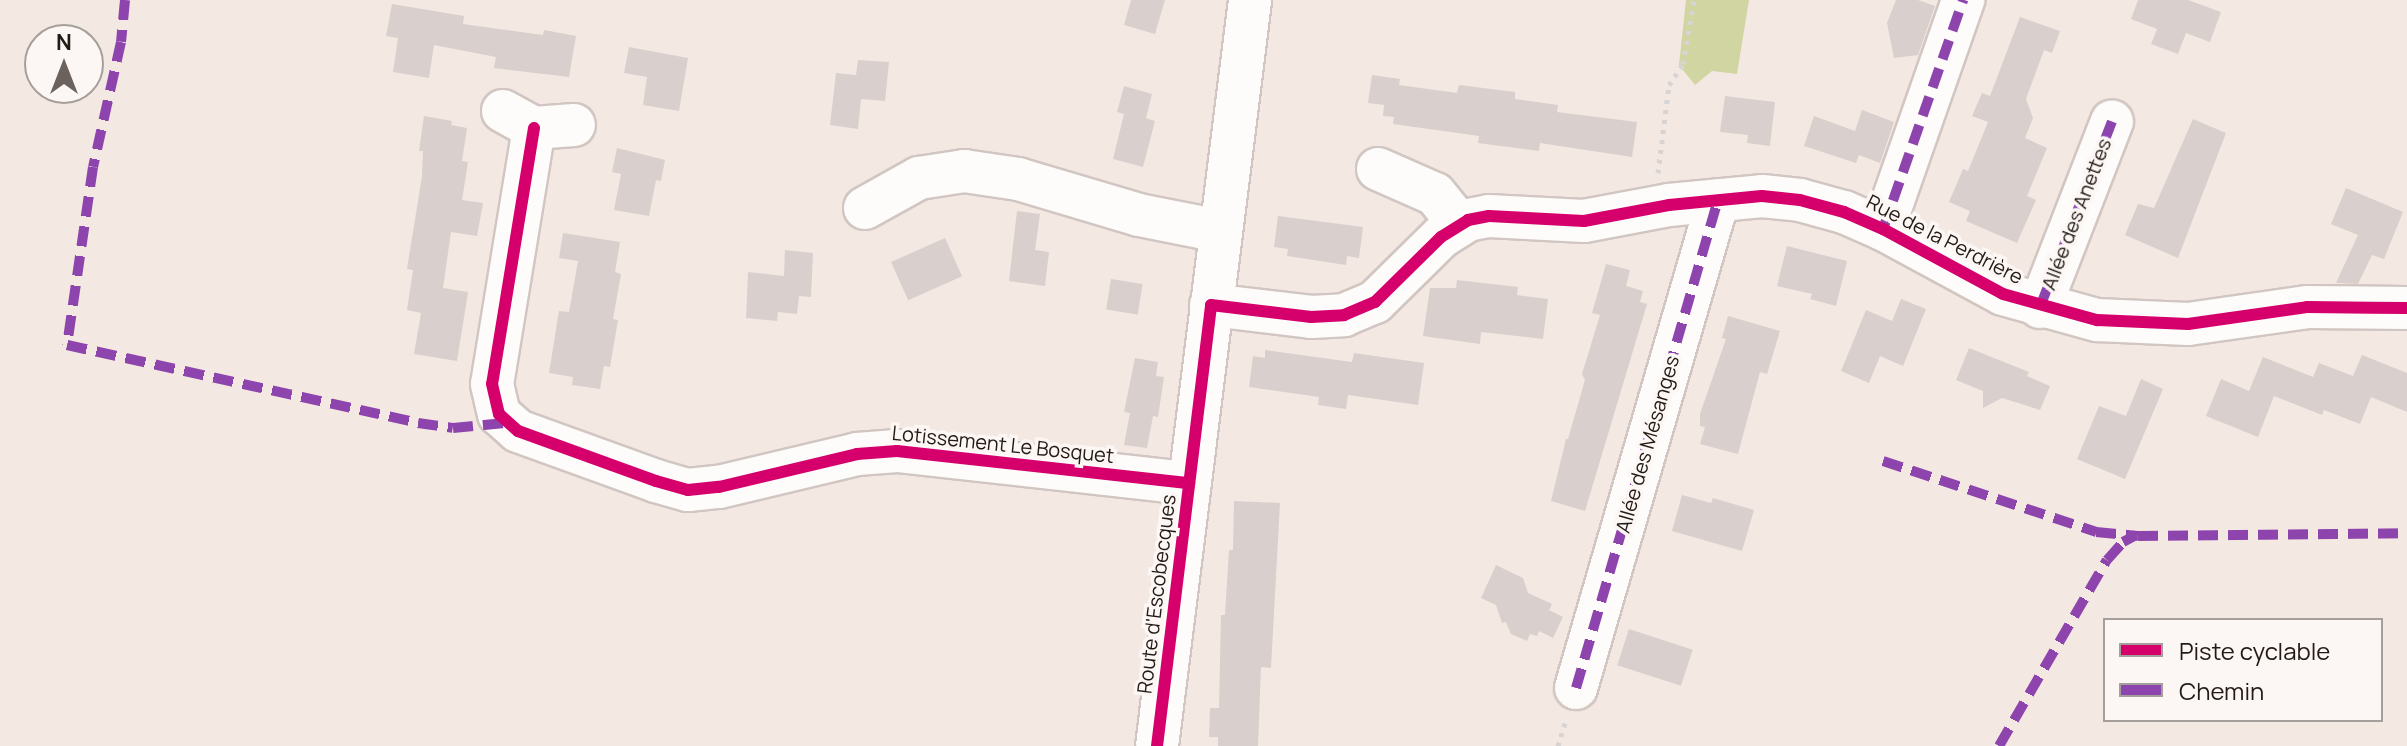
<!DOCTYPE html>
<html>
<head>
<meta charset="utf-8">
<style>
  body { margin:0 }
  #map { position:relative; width:2407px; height:746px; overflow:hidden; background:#f4e8e2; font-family:Manrope,sans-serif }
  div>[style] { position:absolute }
  .green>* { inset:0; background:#d1d5a2 }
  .building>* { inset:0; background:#d9cfcc; transform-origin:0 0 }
  .path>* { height:5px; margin-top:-2.5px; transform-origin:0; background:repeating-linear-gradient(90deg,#d8d4d3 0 4px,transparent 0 10px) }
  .roads { filter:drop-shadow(2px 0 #d1c6c1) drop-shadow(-2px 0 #d1c6c1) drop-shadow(0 2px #d1c6c1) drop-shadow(0 -2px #d1c6c1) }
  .minor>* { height:42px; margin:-21px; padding:0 21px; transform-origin:21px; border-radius:21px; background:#fdfcfb }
  .quiet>* { height:10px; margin-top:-5px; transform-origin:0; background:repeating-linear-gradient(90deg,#8e44ad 0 20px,transparent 0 30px) }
  .cycleway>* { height:12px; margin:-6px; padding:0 6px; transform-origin:6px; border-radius:6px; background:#d6006c }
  span { translate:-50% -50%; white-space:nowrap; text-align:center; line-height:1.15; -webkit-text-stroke:7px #fcf7f4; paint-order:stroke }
  .street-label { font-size:20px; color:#231a15 }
  .legend { position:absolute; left:2103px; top:618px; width:280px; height:104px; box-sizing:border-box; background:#fcf7f4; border:2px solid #a59f9b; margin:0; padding:10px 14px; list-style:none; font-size:24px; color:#231a15 }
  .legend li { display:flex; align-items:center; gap:16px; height:40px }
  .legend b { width:40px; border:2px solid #a59f9b }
  .north { position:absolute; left:24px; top:24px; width:80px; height:80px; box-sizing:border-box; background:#fcf7f4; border:2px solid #a59f9b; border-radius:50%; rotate:0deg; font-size:22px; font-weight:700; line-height:32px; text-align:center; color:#231a15 }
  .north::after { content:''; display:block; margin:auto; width:28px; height:36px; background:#6c625d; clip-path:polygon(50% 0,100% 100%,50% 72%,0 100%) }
</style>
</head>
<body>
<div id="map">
  <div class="green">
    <i style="clip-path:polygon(1686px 0,1749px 0,1737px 74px,1712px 71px,1695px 85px,1679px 65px)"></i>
  </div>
  <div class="building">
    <i style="clip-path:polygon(1131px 0,1165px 0,1155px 34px,1124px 25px)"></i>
    <i style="clip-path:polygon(1896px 0,1918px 0,1935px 6px,1918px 55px,1894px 58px,1887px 23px)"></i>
    <i style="clip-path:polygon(2138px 0,2188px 0,2221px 12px,2210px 42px,2186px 33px,2178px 54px,2151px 44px,2157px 29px,2131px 19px)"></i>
    <i style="clip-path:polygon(392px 4px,464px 16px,463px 24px,543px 35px,544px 30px,576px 36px,569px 77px,494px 68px,496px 57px,434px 45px,429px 78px,393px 72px,398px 38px,386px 36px)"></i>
    <i style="clip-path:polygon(2020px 17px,2060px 31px,2052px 53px,2044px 50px,2026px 99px,2033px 118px,2025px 138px,2047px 148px,2027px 196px,2036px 200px,2017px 243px,1966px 221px,1970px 211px,1949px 202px,1963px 169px,1968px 171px,1988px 122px,1972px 116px,1982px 93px,1990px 96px)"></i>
    <i style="clip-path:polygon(629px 47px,688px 58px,679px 111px,643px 105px,647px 77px,624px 73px)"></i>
    <i style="clip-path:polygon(858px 60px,889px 62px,885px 101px,861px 99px,858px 129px,830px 125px,836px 73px,856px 75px)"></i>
    <i style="clip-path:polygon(1372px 75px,1400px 79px,1399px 85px,1457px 93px,1459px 85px,1515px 92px,1515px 99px,1558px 105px,1557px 112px,1637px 122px,1632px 157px,1540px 143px,1539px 151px,1478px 143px,1479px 136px,1393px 124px,1394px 117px,1383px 116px,1384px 105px,1368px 103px)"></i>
    <i style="clip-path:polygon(1124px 86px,1152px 94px,1146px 118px,1155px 121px,1143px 167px,1113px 159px,1124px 114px,1117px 112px)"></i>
    <i style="clip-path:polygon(1725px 96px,1775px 102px,1770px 146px,1747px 143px,1748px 135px,1720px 132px)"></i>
    <i style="clip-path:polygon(1862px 110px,1894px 122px,1880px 163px,1859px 155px,1856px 163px,1804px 146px,1814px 116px,1855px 131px)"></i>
    <i style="clip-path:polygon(424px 116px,452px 121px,451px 125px,467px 128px,462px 161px,468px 162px,462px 200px,483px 203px,477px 236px,451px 232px,443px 288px,468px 292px,457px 361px,414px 354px,421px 313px,407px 310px,413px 270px,407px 269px,422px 176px,423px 151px,419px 151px)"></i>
    <i style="clip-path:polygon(2193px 119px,2226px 133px,2178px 258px,2125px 235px,2138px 204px,2154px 208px)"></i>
    <i style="clip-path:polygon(617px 148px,665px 160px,661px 181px,656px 180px,649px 216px,614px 210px,621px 174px,612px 172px)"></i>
    <i style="clip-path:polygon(2346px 188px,2403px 212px,2384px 259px,2372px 255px,2358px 284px,2336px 283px,2358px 235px,2331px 224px)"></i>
    <i style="clip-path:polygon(1017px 211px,1040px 214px,1035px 250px,1049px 252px,1045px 286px,1009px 281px)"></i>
    <i style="clip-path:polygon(1278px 216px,1363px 227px,1359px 258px,1347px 256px,1346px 265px,1287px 256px,1288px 249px,1274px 247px)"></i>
    <i style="clip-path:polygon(563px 233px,620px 242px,615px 272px,621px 274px,613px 319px,618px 320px,610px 367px,604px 366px,600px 389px,572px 385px,573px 377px,549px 373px,559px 311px,569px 312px,578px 261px,559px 258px)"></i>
    <i style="left:945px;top:238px;width:42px;height:59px;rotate:66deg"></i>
    <i style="clip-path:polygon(1787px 246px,1847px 261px,1836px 306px,1810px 299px,1812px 294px,1777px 286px)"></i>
    <i style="clip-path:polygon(785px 250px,813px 253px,811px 297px,799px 296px,797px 314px,778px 312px,777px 321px,746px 318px,748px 272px,784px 276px)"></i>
    <i style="clip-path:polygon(1606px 264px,1630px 270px,1626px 286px,1643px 291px,1640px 302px,1647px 304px,1585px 511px,1551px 501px,1566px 439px,1568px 439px,1585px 380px,1582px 374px,1600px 315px,1592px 313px)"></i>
    <i style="left:1111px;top:279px;width:32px;height:31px;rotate:9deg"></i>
    <i style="clip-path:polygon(1457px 280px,1518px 287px,1517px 295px,1548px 299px,1543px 339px,1481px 332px,1480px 344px,1423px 336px,1430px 288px,1456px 288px)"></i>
    <i style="clip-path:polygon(1901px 299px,1926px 309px,1903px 366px,1880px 356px,1869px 383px,1841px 371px,1866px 310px,1892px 321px)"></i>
    <i style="clip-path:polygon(1728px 316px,1780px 331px,1767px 374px,1760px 372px,1738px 454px,1700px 444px,1705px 427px,1700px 426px,1700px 414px,1726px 339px,1722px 338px)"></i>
    <i style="clip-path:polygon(1969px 348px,2029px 372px,2027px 376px,2050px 386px,2040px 410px,2002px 398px,1983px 408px,1983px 391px,1956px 380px)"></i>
    <i style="clip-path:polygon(1265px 350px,1352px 362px,1354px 353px,1424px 363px,1418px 405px,1348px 395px,1346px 409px,1318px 405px,1319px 397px,1249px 387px,1253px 356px,1265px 358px)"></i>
    <i style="clip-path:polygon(2362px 355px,2407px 373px,2407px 412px,2371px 397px,2360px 424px,2324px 410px,2322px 415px,2274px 396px,2258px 437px,2206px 416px,2221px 379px,2249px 391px,2263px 357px,2313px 377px,2319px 363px,2353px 376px)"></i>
    <i style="clip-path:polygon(1135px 358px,1158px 362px,1156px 376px,1164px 377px,1158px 417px,1153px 416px,1147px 448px,1124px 445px,1130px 413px,1124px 412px)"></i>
    <i style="clip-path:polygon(2141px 379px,2163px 389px,2125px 479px,2077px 459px,2099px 406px,2126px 416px)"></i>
    <i style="clip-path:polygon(1682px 495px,1711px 503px,1713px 498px,1754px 510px,1742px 551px,1672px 531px)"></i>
    <i style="clip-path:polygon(1234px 501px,1280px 503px,1271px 668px,1261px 667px,1258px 746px,1218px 746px,1218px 737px,1209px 737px,1210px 708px,1219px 708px,1221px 615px,1225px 615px,1229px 550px,1233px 550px)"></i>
    <i style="clip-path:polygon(1496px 565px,1523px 578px,1528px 593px,1552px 604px,1549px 610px,1563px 617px,1553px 638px,1539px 631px,1537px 636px,1530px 634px,1527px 641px,1511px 634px,1506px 622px,1502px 623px,1496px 605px,1481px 598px)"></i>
    <i style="left:1629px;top:629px;width:67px;height:38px;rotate:18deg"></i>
  </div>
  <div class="path">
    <i style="left:1658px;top:173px;width:89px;rotate:-82.9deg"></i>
    <i style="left:1669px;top:85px;width:25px;rotate:-56deg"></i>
    <i style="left:1683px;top:64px;width:65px;rotate:-80.2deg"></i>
    <i style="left:1558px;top:746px;width:27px;rotate:-73deg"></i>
  </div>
  <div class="roads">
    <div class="minor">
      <i style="left:503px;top:111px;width:35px;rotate:29deg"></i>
      <i style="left:534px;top:128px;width:40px;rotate:-4.3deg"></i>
      <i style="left:534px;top:128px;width:259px;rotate:99.3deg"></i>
      <i style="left:492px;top:384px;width:31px;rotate:77deg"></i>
      <i style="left:499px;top:414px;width:25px;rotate:42deg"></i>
      <i style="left:518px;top:431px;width:147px;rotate:19.9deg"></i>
      <i style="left:656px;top:481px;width:33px;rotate:16deg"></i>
      <i style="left:688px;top:490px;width:31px;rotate:-6deg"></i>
      <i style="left:719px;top:487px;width:142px;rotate:-13.4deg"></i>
      <i style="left:857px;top:454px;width:40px;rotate:-4.3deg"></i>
      <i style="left:897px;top:451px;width:294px;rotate:6.3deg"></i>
      <i style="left:1378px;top:169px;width:62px;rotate:23.7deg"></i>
      <i style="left:1435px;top:194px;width:38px;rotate:51deg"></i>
      <i style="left:865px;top:208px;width:62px;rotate:-29.1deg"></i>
      <i style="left:919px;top:178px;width:46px;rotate:-8.8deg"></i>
      <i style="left:964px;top:171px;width:55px;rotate:8.4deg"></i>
      <i style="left:1018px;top:179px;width:126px;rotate:16.6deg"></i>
      <i style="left:1139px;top:215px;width:83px;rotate:11.2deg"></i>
      <i style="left:1883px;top:229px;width:243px;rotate:-70.7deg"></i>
      <i style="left:1211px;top:305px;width:101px;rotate:6.8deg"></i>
      <i style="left:1311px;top:317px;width:33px;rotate:-3deg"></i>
      <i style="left:1344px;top:315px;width:34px;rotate:-23deg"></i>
      <i style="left:1375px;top:302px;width:93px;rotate:-44.6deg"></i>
      <i style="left:1441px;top:237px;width:32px;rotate:-32deg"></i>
      <i style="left:1468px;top:220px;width:21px;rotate:-11deg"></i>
      <i style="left:1489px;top:216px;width:95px;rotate:3deg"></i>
      <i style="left:1584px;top:221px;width:86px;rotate:-10.7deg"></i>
      <i style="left:1669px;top:205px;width:93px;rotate:-5.5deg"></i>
      <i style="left:1762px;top:196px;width:38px;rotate:6deg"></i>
      <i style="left:1800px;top:200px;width:46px;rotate:15.3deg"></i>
      <i style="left:1844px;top:212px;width:43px;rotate:23.6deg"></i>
      <i style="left:1883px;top:229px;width:136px;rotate:28.4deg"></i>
      <i style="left:2003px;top:294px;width:98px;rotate:15.5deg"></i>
      <i style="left:2097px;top:320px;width:91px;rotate:2.5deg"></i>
      <i style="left:2188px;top:324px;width:120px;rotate:-8.1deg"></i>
      <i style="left:2307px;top:307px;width:100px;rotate:0.6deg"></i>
      <i style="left:2040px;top:307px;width:199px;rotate:-68.8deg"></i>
      <i style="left:1576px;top:688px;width:508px;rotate:-73.78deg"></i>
      <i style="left:1157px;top:746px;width:752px;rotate:-82.89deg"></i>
    </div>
  </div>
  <div class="quiet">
    <i style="left:125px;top:0;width:42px;rotate:95.4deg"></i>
    <i style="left:121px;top:42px;width:128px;rotate:102.6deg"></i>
    <i style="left:93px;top:167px;width:180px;rotate:98.3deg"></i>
    <i style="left:67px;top:345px;width:360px;rotate:12.5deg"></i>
    <i style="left:418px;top:423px;width:35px;rotate:8deg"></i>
    <i style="left:453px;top:428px;width:52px;rotate:-5.5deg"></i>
    <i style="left:1883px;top:229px;width:243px;rotate:-70.7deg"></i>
    <i style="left:2040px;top:307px;width:199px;rotate:-68.8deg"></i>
    <i style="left:1883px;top:461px;width:225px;rotate:18.4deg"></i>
    <i style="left:2096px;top:532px;width:42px;rotate:5.4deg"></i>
    <i style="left:2138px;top:536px;width:269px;rotate:-0.6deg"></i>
    <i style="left:1576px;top:688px;width:508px;rotate:-73.78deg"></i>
    <i style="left:1999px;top:746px;width:215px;rotate:-59.9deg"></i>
    <i style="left:2107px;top:560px;width:24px;rotate:-48deg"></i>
    <i style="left:2123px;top:542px;width:15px;rotate:-28deg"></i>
  </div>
  <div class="cycleway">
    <i style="left:534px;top:128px;width:259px;rotate:99.3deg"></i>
    <i style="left:492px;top:384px;width:31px;rotate:77deg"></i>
    <i style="left:499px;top:414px;width:25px;rotate:42deg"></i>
    <i style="left:518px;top:431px;width:147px;rotate:19.9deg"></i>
    <i style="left:656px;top:481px;width:33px;rotate:16deg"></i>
    <i style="left:688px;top:490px;width:31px;rotate:-6deg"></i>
    <i style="left:719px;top:487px;width:142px;rotate:-13.4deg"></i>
    <i style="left:857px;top:454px;width:40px;rotate:-4.3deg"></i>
    <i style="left:897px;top:451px;width:294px;rotate:6.3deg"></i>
    <i style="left:1157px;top:746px;width:444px;rotate:-83deg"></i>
    <i style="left:1211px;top:305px;width:101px;rotate:6.8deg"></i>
    <i style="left:1311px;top:317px;width:33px;rotate:-3deg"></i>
    <i style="left:1344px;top:315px;width:34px;rotate:-23deg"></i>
    <i style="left:1375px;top:302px;width:93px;rotate:-44.6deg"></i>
    <i style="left:1441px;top:237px;width:32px;rotate:-32deg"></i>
    <i style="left:1468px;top:220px;width:21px;rotate:-11deg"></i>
    <i style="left:1489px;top:216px;width:95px;rotate:3deg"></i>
    <i style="left:1584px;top:221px;width:86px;rotate:-10.7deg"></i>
    <i style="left:1669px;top:205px;width:93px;rotate:-5.5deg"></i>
    <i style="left:1762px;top:196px;width:38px;rotate:6deg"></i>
    <i style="left:1800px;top:200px;width:46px;rotate:15.3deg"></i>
    <i style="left:1844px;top:212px;width:43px;rotate:23.6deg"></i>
    <i style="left:1883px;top:229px;width:136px;rotate:28.4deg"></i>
    <i style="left:2003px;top:294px;width:98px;rotate:15.5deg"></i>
    <i style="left:2097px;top:320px;width:91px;rotate:2.5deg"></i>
    <i style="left:2188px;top:324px;width:120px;rotate:-8.1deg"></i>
    <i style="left:2307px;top:307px;width:100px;rotate:0.6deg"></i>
  </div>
  <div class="street-label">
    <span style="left:2076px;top:214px;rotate:-69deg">Allée des Anettes</span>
    <span style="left:1945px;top:239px;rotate:27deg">Rue de la Perdrière</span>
    <span style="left:1003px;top:444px;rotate:6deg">Lotissement Le Bosquet</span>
    <span style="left:1647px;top:444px;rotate:-74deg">Allée des Mésanges</span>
    <span style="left:1156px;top:594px;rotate:-83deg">Route d'Escobecques</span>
  </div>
  <ul class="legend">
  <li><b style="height:10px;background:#d6006c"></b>Piste cyclable</li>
  <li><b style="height:10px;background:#8e44ad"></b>Chemin</li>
  </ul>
  <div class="north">N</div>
</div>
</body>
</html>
